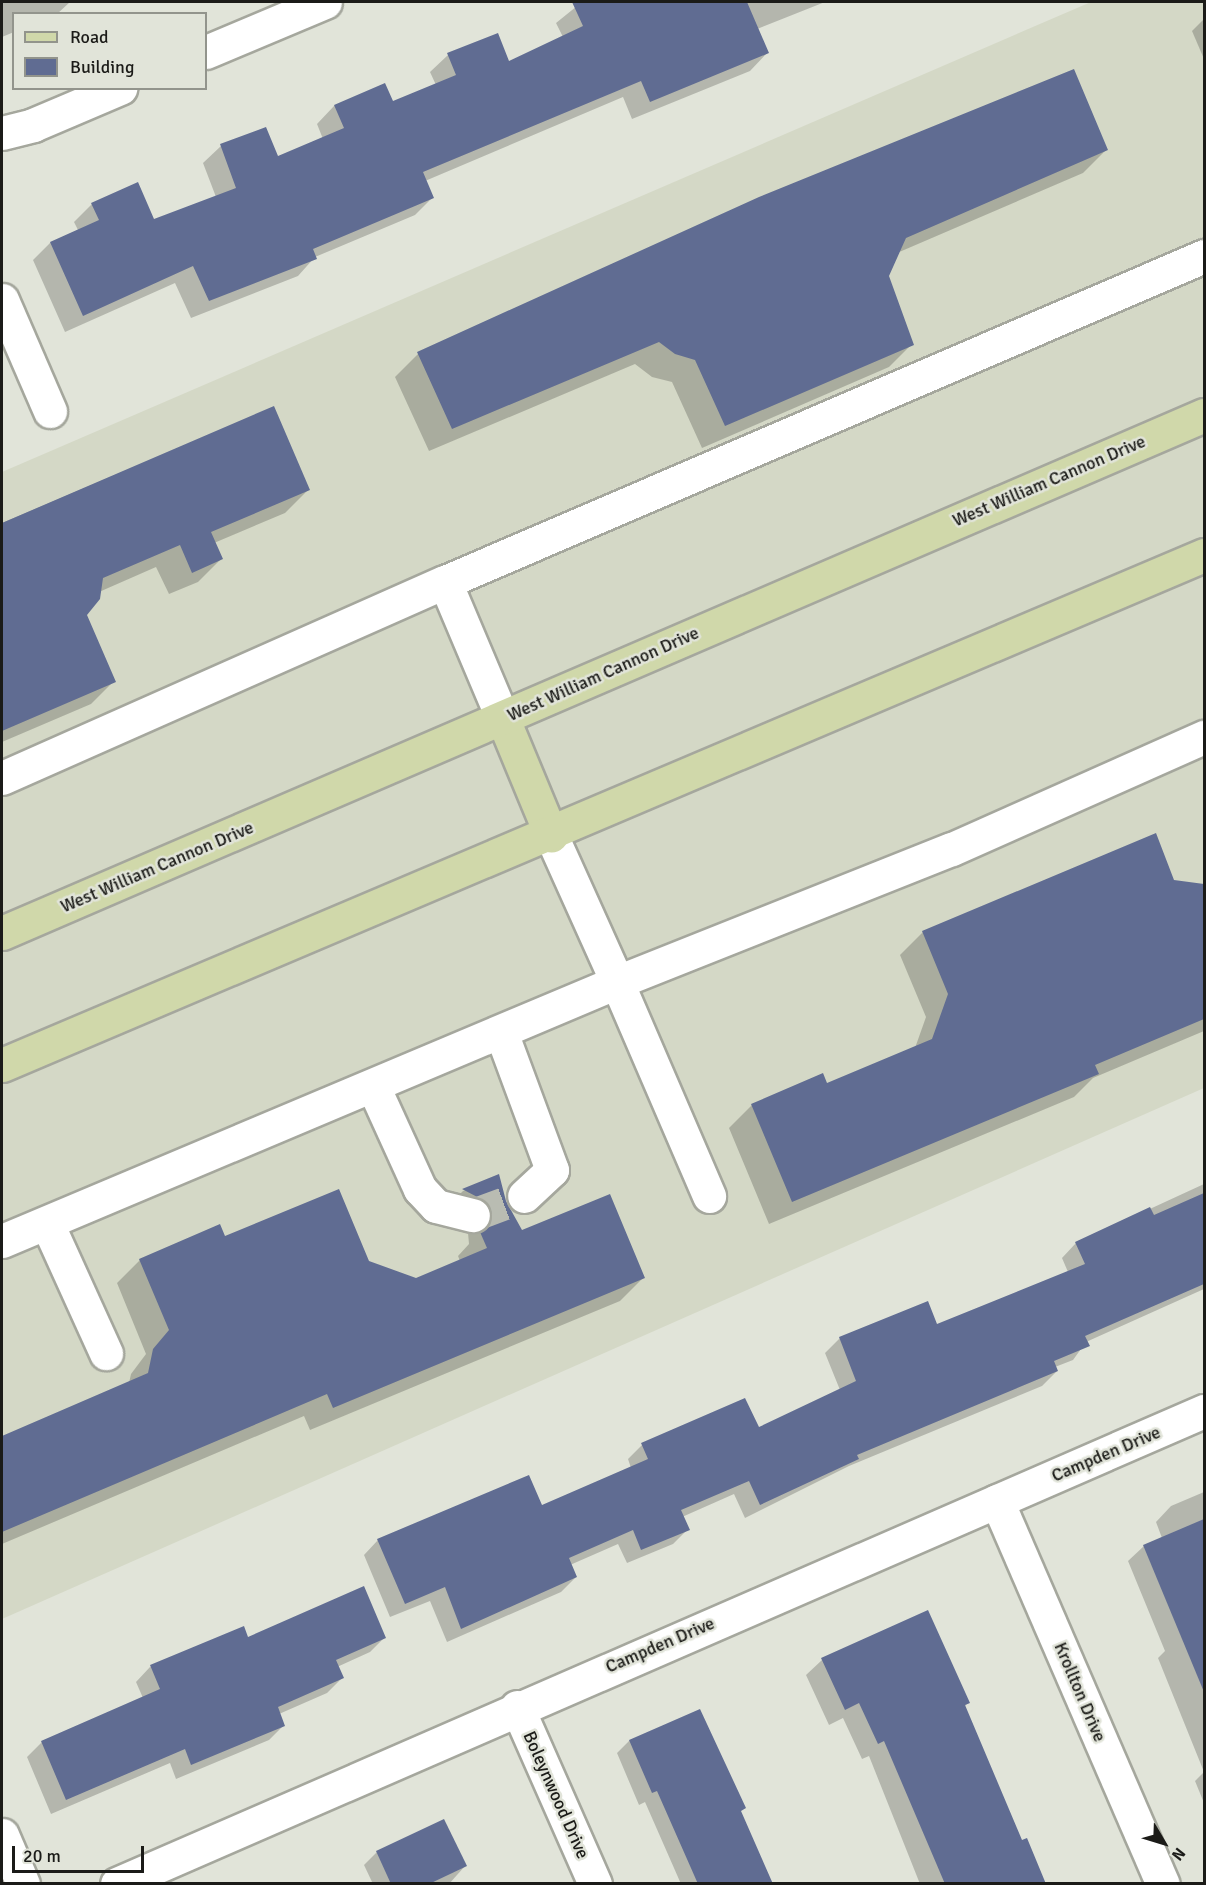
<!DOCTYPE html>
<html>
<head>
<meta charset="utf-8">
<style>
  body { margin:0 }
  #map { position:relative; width:1206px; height:1885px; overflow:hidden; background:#e1e4d9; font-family:Signika,sans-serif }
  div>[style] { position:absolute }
  .built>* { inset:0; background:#d4d8c6 }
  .shadow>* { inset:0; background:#0003 }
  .building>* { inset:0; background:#606c92 }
  .minor-tunnel>* { height:33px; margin-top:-16.5px; transform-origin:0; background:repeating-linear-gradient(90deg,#b9bcb2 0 33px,transparent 0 49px) }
  .roads { filter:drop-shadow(2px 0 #a5a79d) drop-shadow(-2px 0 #a5a79d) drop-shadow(0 2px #a5a79d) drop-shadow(0 -2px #a5a79d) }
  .minor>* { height:33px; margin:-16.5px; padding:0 16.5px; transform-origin:16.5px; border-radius:16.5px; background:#fff }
  .major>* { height:33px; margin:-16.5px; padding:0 16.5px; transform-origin:16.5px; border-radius:16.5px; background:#d0d8aa }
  span { translate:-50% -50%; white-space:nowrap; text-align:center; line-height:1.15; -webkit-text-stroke:5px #e1e4d9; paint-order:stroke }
  .street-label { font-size:18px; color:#1b1b18 }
  .frame { position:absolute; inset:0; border:3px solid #1b1b18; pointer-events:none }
  .legend { position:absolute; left:12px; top:12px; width:195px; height:78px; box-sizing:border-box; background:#e1e4d9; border:2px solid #92948c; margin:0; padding:8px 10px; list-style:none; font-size:18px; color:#1b1b18 }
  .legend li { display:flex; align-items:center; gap:12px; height:30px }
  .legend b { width:30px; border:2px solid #92948c }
  .north { position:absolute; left:1134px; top:1813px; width:60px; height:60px; -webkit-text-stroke:4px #e1e4d9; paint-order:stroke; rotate:128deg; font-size:16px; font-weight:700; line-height:24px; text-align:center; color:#1b1b18 }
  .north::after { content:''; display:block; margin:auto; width:21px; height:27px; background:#1b1b18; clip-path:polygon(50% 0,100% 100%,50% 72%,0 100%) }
  .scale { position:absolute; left:12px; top:1846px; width:132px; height:27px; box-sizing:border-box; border:3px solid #1b1b18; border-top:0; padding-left:8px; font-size:18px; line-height:21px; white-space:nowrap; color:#1b1b18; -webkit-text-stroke:4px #e1e4d9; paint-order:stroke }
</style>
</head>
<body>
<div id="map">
  <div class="built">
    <i style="clip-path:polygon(1091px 2px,1204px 2px,1204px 1088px,2px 1619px,2px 472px)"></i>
  </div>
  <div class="shadow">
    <i style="clip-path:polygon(2px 2px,70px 2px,57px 14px,14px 14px,14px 32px,2px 37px)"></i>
    <i style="clip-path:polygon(582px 2px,825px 2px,757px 29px,767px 53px,750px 71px,632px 119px,623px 97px,425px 181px,432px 198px,415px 215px,315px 257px,298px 276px,191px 318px,175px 283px,65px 332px,33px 260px,50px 243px,78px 230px,74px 222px,92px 204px,154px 221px,216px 197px,203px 163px,221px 146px,277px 158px,323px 139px,317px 124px,334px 106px,384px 85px,392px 103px,436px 85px,430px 72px,448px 55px,508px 63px,563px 37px,556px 23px)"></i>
    <i style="clip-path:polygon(1204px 19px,1204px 59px,1192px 31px)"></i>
    <i style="clip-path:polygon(1106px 150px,1083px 173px,897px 253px,887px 276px,912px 344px,889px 367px,702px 448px,672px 382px,652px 377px,635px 364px,429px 451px,395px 377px,418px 354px)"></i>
    <i style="clip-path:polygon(273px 408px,308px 490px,285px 513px,214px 543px,221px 559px,198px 582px,169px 594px,156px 567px,99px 592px,85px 615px,114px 681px,91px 704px,2px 742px,2px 523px)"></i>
    <i style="clip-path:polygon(1173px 881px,1204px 889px,1204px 1031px,1093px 1078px,1074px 1097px,769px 1224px,729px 1128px,752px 1105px,827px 1085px,915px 1048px,926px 1017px,900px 955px,923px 932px)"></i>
    <i style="clip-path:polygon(498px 1176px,505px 1201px,521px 1232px,643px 1278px,620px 1301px,310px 1430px,304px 1416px,2px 1544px,2px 1437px,129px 1383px,131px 1374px,146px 1354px,117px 1283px,140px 1260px,225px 1238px,368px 1262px,416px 1280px,460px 1261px,458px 1256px,469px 1244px,468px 1233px,463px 1224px,441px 1213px,463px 1191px)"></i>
    <i style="clip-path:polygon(1204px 1184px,1204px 1289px,1086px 1342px,1073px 1360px,1055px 1367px,1057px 1371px,1042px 1386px,849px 1466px,745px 1518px,734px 1494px,682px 1517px,688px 1529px,673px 1544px,627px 1563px,618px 1544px,570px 1565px,576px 1577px,561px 1592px,447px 1642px,430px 1601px,390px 1617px,364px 1555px,378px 1540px,541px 1507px,631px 1468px,628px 1459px,642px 1445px,758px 1429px,840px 1390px,825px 1353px,840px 1338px,936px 1326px,1068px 1272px,1062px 1258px,1076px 1243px)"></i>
    <i style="clip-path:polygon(1204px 1492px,1204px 1803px,1195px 1781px,1204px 1772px,1158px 1658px,1165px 1651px,1128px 1561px,1144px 1546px,1162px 1538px,1156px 1522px,1171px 1506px)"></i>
    <i style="clip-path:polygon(243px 1628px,247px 1639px,385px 1637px,370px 1652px,337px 1667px,342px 1678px,327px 1693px,279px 1714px,284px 1725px,269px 1740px,176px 1779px,170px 1763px,51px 1814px,27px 1757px,42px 1742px,143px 1698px,136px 1682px,150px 1667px)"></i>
    <i style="clip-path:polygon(822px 1660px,968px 1703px,964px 1707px,1021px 1842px,1044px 1884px,920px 1884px,869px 1756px,862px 1759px,843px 1718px,829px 1725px,806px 1675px)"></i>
    <i style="clip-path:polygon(699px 1711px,740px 1812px,770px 1884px,681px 1884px,645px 1802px,639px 1805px,617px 1753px,629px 1741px)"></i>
    <i style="clip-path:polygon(377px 1852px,465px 1866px,449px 1884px,373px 1884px,364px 1865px)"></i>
  </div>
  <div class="building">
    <i style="clip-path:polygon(572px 2px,747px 2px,769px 53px,650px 102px,641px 81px,423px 172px,434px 198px,313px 249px,317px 259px,209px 301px,193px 266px,83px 316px,50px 242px,99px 220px,91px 203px,138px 182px,154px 219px,236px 188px,220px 144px,266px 127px,278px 156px,344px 128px,334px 105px,385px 83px,393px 101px,456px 75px,447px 53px,498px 33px,509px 61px,583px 26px)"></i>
    <i style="clip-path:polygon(1074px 69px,1108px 150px,906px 238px,889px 276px,914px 345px,725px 426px,695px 360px,675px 354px,659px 342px,452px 429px,417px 352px,759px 197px)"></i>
    <i style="clip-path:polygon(274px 406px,310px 490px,211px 532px,223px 559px,192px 573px,180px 545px,103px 578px,100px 599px,87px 615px,116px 682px,2px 731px,2px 523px)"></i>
    <i style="clip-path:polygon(1156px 833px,1174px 880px,1204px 884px,1204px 1019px,1095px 1065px,1099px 1074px,792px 1202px,751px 1104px,823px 1073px,827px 1083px,932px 1039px,948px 994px,922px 931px)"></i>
    <i style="clip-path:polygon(499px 1174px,506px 1201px,522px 1230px,610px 1194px,645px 1278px,333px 1408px,327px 1394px,2px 1532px,2px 1436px,148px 1373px,153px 1349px,169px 1330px,139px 1259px,220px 1224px,225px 1236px,339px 1189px,369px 1261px,416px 1278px,487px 1248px,480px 1232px,491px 1220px,491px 1209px,485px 1201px,462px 1189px)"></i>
    <i style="clip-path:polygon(1204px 1193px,1204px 1284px,1085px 1336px,1090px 1346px,1054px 1361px,1058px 1371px,857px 1455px,859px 1459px,760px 1505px,749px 1481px,681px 1510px,690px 1530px,641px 1550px,633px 1530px,569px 1558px,577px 1577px,461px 1629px,445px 1587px,405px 1604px,377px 1539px,529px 1475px,542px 1505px,648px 1459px,641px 1443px,745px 1398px,759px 1427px,856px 1381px,839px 1337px,928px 1301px,937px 1324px,1085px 1264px,1075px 1242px,1150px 1207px,1154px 1215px)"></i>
    <i style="clip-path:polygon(1204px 1519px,1204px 1692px,1143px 1545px)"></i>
    <i style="clip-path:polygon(364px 1586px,386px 1638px,336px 1660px,344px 1678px,278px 1707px,285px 1726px,191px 1765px,185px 1749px,66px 1800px,41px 1741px,160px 1689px,150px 1665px,244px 1626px,248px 1637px)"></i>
    <i style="clip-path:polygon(928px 1610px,970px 1703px,965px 1705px,1022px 1840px,1027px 1838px,1046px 1884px,945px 1884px,884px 1741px,878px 1744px,859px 1703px,845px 1710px,821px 1658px)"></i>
    <i style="clip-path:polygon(700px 1709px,746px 1808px,741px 1811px,773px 1884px,698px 1884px,657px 1791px,652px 1793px,629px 1740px)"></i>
    <i style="clip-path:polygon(444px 1819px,467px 1866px,429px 1884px,391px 1884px,376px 1851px)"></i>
  </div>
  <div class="minor-tunnel">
    <i style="left:473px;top:1215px;width:54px;rotate:-20.4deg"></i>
  </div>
  <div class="roads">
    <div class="minor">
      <i style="left:206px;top:52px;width:129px;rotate:-22.8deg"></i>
      <i style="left:2px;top:133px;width:32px;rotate:-14deg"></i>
      <i style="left:33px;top:125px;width:95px;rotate:-23deg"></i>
      <i style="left:2px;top:300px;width:121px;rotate:66.6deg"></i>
      <i style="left:445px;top:582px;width:149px;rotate:67.1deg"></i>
      <i style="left:2px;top:778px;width:484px;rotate:-23.9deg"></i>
      <i style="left:445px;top:582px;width:826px;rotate:-23.24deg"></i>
      <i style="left:551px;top:835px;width:161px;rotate:65.8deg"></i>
      <i style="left:617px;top:982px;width:360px;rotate:-21.7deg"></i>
      <i style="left:952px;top:849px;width:276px;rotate:-24deg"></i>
      <i style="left:501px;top:1032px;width:147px;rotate:69.7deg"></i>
      <i style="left:552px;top:1170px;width:38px;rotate:137deg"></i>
      <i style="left:373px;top:1086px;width:113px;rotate:65.5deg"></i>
      <i style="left:420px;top:1189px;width:23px;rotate:47deg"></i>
      <i style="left:436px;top:1206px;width:38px;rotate:14deg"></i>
      <i style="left:47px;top:1223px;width:143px;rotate:65.6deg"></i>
      <i style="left:2px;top:1241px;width:667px;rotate:-22.84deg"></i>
      <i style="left:617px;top:982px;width:233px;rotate:66.7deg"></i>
      <i style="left:997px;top:1501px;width:417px;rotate:66.6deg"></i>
      <i style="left:517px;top:1707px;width:193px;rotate:66.2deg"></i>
      <i style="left:2px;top:1835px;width:53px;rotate:66.8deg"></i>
      <i style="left:117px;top:1884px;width:1185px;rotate:-23.52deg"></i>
    </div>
    <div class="major">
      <i style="left:503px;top:719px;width:126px;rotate:67.5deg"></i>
      <i style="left:2px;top:933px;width:1309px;rotate:-23.31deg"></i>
      <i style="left:2px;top:1065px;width:1306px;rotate:-22.99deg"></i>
    </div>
  </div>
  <div class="street-label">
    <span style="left:1049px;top:481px;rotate:-23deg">West William Cannon Drive</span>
    <span style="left:603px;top:674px;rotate:-24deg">West William Cannon Drive</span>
    <span style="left:157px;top:867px;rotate:-23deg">West William Cannon Drive</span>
    <span style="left:1106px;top:1454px;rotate:-23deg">Campden Drive</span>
    <span style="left:660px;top:1645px;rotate:-23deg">Campden Drive</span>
    <span style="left:1080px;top:1692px;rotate:67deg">Krollton Drive</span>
    <span style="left:556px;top:1795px;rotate:66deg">Boleynwood Drive</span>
  </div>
  <div class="frame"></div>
  <ul class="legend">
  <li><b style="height:8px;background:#d0d8aa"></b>Road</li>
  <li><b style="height:16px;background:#606c92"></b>Building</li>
  </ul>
  <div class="north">N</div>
  <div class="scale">20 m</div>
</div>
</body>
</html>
